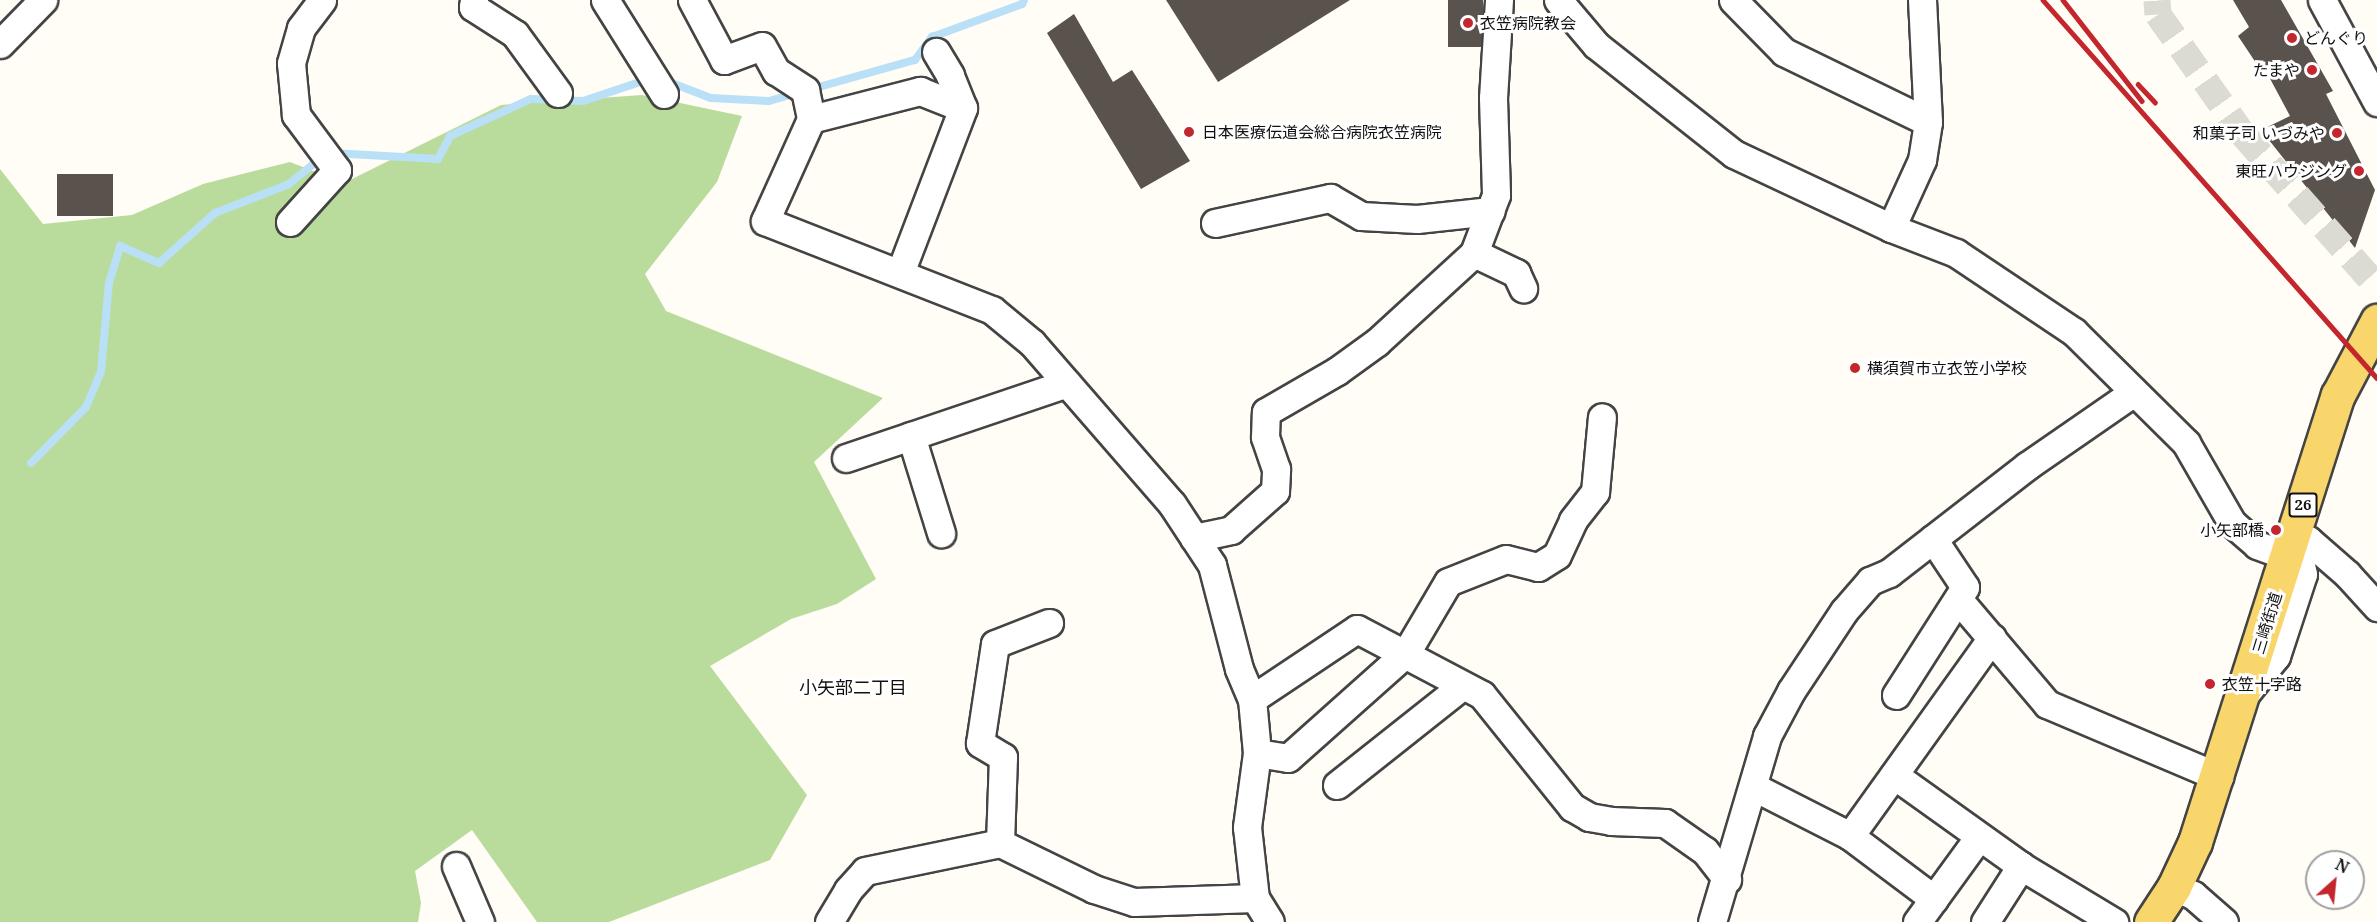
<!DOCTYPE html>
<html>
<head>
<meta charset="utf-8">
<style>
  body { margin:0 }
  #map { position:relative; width:2377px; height:922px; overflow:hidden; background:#fffdf5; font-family:"Noto Serif","Noto Sans JP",serif }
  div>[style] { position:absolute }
  .forest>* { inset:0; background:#b9dc9c }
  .stream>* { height:8px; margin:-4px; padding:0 4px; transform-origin:4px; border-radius:4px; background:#b9e0f7 }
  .building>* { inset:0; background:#5a524d; transform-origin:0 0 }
  .minor-tunnel>* { height:27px; margin-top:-13.5px; transform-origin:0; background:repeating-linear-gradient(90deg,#dbdad3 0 27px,transparent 0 41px) }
  .roads { filter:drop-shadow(2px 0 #444) drop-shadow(-2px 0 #444) drop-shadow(0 2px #444) drop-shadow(0 -2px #444) }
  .minor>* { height:27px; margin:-13.5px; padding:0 13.5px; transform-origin:13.5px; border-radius:13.5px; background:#fff }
  .major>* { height:33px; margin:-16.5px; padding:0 16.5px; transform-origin:16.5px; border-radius:16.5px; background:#f9d66b }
  .rail>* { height:4.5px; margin:-2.25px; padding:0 2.25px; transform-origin:2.25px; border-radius:2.25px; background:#c4262e }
  .dots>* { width:16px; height:16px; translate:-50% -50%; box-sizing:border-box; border:3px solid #fff; border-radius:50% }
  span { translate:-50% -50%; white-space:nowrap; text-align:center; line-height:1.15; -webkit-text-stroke:6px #fff; paint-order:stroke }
  .shield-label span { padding:2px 4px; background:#fff; border:2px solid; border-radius:4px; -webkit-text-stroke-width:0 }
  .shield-label { font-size:15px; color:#111; font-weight:700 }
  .poi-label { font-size:16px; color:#111 }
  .left { translate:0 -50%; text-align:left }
  .right { translate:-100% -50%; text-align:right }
  .street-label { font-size:16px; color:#111 }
  .neighbourhood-label { font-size:18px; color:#111 }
  .north { position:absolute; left:2305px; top:850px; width:60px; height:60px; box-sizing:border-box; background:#fff; border:2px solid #a0a0a0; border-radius:50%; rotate:27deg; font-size:16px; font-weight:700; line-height:24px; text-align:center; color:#111 }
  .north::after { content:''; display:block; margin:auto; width:21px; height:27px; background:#c4262e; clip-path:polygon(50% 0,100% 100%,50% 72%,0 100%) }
</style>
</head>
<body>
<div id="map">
  <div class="forest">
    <i style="clip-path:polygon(642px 95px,742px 116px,717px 182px,645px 274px,666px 311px,883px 398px,814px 462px,876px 579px,837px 604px,791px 619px,710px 666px,807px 795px,770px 860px,609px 922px,537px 922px,472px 830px,415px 871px,421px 903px,418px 922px,0 922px,0 169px,43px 224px,132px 215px,203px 184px,290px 162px,344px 183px,501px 105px)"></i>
  </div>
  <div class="stream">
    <i style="left:664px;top:80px;width:50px;rotate:21deg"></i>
    <i style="left:711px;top:98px;width:58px;rotate:3deg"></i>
    <i style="left:769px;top:101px;width:29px;rotate:-16deg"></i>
    <i style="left:808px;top:90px;width:111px;rotate:-15.7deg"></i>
    <i style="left:915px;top:60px;width:29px;rotate:-54deg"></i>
    <i style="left:932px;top:37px;width:96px;rotate:-20.1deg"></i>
    <i style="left:1022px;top:4px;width:4px;rotate:-63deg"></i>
    <i style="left:332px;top:153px;width:106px;rotate:3.2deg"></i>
    <i style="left:438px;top:159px;width:26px;rotate:-62deg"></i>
    <i style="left:450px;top:136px;width:89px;rotate:-24.6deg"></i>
    <i style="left:531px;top:99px;width:52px;rotate:2.2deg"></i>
    <i style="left:583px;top:101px;width:70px;rotate:-18.4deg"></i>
    <i style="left:31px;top:463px;width:78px;rotate:-45.5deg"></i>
    <i style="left:86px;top:407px;width:38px;rotate:-67deg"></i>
    <i style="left:101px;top:372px;width:89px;rotate:-84.9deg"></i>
    <i style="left:109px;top:283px;width:39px;rotate:-73deg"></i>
    <i style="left:120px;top:246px;width:43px;rotate:23.6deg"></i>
    <i style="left:159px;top:263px;width:75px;rotate:-41.8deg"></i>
    <i style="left:215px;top:213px;width:79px;rotate:-21.4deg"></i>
    <i style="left:289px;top:184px;width:43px;rotate:-39.3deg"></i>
  </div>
  <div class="building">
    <i style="clip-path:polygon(1166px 0,1350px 0,1218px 82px)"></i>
    <i style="left:1448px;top:0;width:35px;height:47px"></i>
    <i style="clip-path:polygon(2233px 0,2281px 0,2333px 91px,2326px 94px,2375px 190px,2355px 248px,2261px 130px,2290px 116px,2267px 73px,2264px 75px,2238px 36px,2249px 27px)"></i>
    <i style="clip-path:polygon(1074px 14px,1113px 82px,1132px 70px,1190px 161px,1141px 189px,1047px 33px)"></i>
    <i style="left:57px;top:174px;width:56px;height:42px"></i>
  </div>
  <div class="minor-tunnel">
    <i style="left:2157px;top:0;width:14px;rotate:86deg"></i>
    <i style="left:2158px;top:14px;width:147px;rotate:54.7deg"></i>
    <i style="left:2243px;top:134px;width:191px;rotate:48.6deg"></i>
  </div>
  <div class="roads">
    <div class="minor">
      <i style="left:474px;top:0;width:7px;rotate:98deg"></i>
      <i style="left:473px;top:7px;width:50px;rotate:32.7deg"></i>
      <i style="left:515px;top:34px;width:73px;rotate:53.9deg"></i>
      <i style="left:605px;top:0;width:111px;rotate:57.9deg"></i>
      <i style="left:692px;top:0;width:68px;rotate:61.9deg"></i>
      <i style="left:724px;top:60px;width:40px;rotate:-20.2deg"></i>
      <i style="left:762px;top:46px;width:29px;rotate:61deg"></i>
      <i style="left:776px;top:71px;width:35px;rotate:33deg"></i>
      <i style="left:805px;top:90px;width:30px;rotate:78deg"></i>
      <i style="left:811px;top:119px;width:112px;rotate:114.3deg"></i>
      <i style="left:765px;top:221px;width:244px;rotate:21.4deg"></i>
      <i style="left:992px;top:310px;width:52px;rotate:39.5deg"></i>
      <i style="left:1032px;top:343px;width:213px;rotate:49deg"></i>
      <i style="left:1172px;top:504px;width:73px;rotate:56.7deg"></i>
      <i style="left:1212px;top:565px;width:107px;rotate:75.4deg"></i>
      <i style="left:1239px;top:669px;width:33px;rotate:67deg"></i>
      <i style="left:1252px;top:699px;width:54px;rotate:84.7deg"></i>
      <i style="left:1257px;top:753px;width:75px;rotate:97.7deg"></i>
      <i style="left:1247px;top:827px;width:71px;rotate:83.6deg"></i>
      <i style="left:1255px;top:898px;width:28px;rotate:58deg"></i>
      <i style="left:1499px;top:0;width:98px;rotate:93.5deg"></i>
      <i style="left:1493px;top:98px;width:97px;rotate:88.2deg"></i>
      <i style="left:1496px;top:195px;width:62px;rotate:110.8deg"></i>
      <i style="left:1474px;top:253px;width:47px;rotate:25.5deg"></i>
      <i style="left:1516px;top:273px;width:17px;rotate:65deg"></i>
      <i style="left:1558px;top:0;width:59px;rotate:49.8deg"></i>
      <i style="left:1596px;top:45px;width:176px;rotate:38.3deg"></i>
      <i style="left:1734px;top:154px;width:174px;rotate:25.2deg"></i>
      <i style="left:1891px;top:228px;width:70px;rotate:21deg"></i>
      <i style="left:1956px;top:253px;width:142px;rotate:33.8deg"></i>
      <i style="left:2074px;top:332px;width:158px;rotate:44.7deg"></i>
      <i style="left:2186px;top:443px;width:92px;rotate:60.1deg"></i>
      <i style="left:2232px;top:523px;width:33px;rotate:41deg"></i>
      <i style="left:2257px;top:545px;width:33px;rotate:20deg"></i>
      <i style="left:1733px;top:0;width:73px;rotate:45.6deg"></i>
      <i style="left:1784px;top:52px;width:160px;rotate:25.9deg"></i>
      <i style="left:2322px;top:0;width:116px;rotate:61.7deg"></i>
      <i style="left:0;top:44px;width:62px;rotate:-45.7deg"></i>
      <i style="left:811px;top:119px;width:113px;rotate:-14.4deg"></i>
      <i style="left:920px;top:91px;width:46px;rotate:21.6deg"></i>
      <i style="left:290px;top:222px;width:70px;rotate:-47.9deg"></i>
      <i style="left:337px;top:170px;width:69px;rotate:-126.7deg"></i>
      <i style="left:296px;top:115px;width:52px;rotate:-95.5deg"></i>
      <i style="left:291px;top:63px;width:36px;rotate:-74deg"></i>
      <i style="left:301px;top:28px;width:35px;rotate:-53deg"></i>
      <i style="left:1215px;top:223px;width:118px;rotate:-12.3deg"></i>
      <i style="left:1330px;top:198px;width:36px;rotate:30deg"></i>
      <i style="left:1361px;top:216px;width:56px;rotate:3.1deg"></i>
      <i style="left:1417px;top:219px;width:74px;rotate:-6.2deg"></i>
      <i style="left:1891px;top:228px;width:75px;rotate:-65.5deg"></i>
      <i style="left:1922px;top:160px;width:38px;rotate:-81deg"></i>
      <i style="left:1928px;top:122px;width:122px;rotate:-92.8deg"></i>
      <i style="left:900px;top:273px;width:177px;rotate:-69.1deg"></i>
      <i style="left:963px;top:108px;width:35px;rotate:-112deg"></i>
      <i style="left:950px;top:75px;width:27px;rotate:-121deg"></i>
      <i style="left:911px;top:436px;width:102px;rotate:72.8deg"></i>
      <i style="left:846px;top:458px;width:233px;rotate:-18.7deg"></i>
      <i style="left:2294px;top:536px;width:15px;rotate:16deg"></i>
      <i style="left:2308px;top:540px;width:52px;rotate:41.1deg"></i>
      <i style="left:2347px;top:574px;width:45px;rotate:47.7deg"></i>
      <i style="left:1194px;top:538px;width:38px;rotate:-12deg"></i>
      <i style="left:1231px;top:530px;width:59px;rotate:-41.6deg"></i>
      <i style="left:1275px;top:491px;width:22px;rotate:-87deg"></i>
      <i style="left:1276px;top:469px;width:34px;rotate:-109deg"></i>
      <i style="left:1265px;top:437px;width:25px;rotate:-88deg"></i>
      <i style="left:1266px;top:412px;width:82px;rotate:-30deg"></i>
      <i style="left:1337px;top:371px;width:49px;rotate:-35.9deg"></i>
      <i style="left:1377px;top:342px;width:132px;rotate:-42.5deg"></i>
      <i style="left:1958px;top:599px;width:138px;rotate:49.7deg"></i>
      <i style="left:2047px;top:704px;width:187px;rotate:23deg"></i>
      <i style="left:2246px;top:693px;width:48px;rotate:-51deg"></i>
      <i style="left:2276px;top:656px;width:86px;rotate:-71.8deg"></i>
      <i style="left:2303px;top:574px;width:39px;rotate:-103deg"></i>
      <i style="left:1896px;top:695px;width:128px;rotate:-57.4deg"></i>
      <i style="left:1965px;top:587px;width:58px;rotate:-123.7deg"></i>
      <i style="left:1252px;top:699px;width:126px;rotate:-33.7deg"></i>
      <i style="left:1357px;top:629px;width:141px;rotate:27.8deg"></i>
      <i style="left:1482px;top:695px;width:144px;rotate:51.2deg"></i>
      <i style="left:1572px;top:807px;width:20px;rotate:30deg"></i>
      <i style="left:1589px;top:817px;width:22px;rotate:10deg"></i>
      <i style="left:1611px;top:821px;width:54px;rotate:2.1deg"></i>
      <i style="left:1665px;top:823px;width:49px;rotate:35deg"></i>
      <i style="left:1705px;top:851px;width:36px;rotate:52deg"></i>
      <i style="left:1257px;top:753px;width:31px;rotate:9deg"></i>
      <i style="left:1288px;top:758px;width:158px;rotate:-41.7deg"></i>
      <i style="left:1406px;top:653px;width:82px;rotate:-59.4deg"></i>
      <i style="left:1448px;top:582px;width:62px;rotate:-21.6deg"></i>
      <i style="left:1506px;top:559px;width:33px;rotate:14deg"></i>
      <i style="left:1538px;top:567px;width:22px;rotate:-32deg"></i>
      <i style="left:1557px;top:555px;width:38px;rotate:-65deg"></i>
      <i style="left:1573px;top:520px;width:36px;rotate:-52deg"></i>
      <i style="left:1595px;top:492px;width:75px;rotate:-84.7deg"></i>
      <i style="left:1894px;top:775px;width:156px;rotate:35.6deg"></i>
      <i style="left:2021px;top:866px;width:109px;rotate:31.1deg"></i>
      <i style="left:1337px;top:785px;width:159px;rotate:-38.4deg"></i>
      <i style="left:1754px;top:787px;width:108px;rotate:27deg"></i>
      <i style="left:1850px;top:836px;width:105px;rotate:36.9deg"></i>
      <i style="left:1850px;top:836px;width:244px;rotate:-54.4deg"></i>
      <i style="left:1000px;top:843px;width:86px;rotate:-88deg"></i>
      <i style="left:1003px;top:757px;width:27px;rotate:-149deg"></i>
      <i style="left:980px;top:743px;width:100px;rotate:-81.4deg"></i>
      <i style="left:995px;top:644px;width:58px;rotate:-21.3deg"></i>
      <i style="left:456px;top:866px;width:61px;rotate:66.8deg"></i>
      <i style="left:2174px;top:887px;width:21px;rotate:23deg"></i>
      <i style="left:2193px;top:895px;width:41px;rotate:41.1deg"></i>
      <i style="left:829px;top:922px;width:37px;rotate:-59deg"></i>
      <i style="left:848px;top:890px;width:25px;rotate:-48deg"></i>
      <i style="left:865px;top:871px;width:138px;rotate:-11.7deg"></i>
      <i style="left:1000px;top:843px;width:105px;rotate:26.1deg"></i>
      <i style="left:1094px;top:889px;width:42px;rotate:18deg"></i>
      <i style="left:1134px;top:902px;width:121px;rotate:-1.9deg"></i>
      <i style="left:1712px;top:922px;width:194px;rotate:-73.5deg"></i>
      <i style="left:1767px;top:736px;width:51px;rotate:-61.9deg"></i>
      <i style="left:1791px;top:691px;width:96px;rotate:-56.5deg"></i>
      <i style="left:1844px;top:611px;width:40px;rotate:-49deg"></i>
      <i style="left:1870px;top:581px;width:21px;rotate:-23deg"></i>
      <i style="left:1889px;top:573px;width:175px;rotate:-37.8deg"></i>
      <i style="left:2027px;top:466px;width:130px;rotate:-34.7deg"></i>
      <i style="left:1917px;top:922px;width:104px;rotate:-54deg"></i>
      <i style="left:1985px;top:922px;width:67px;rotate:-57.3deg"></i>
    </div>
    <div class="major">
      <i style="left:2151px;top:922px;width:42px;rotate:-56.7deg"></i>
      <i style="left:2174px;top:887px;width:50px;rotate:-65deg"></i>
      <i style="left:2195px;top:842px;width:469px;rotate:-72.3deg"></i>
      <i style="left:2338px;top:395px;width:84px;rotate:-62.2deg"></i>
    </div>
  </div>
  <div class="rail">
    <i style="left:2043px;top:0;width:504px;rotate:48.54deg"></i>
    <i style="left:2063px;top:0;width:128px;rotate:52deg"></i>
    <i style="left:2138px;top:84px;width:25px;rotate:47deg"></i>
  </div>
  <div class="dots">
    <i style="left:1468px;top:23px;background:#c4262e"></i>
    <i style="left:2292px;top:38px;background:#c4262e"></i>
    <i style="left:2312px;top:70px;background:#c4262e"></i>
    <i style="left:1189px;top:132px;background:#c4262e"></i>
    <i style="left:2337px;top:133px;background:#c4262e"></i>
    <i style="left:2359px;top:171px;background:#c4262e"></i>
    <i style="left:1855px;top:368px;background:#c4262e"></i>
    <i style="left:2276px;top:530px;background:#c4262e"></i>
    <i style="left:2210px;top:684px;background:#c4262e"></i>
  </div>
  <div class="shield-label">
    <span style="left:2303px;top:505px">26</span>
  </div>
  <div class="poi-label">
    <span class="left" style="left:1480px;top:23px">衣笠病院教会</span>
    <span class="left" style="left:2304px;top:38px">どんぐり</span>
    <span class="right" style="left:2300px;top:70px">たまや</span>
    <span class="left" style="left:1202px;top:132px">日本医療伝道会総合病院衣笠病院</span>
    <span class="right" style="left:2325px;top:133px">和菓子司 いづみや</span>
    <span class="right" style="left:2347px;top:171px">東旺ハウジング</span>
    <span class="left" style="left:1867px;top:368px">横須賀市立衣笠小学校</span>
    <span class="right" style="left:2264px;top:530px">小矢部橋</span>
    <span class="left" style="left:2222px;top:684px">衣笠十字路</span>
  </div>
  <div class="street-label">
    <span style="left:2267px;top:623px;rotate:-73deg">三崎街道</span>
  </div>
  <div class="neighbourhood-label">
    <span style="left:853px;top:687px">小矢部二丁目</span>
  </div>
  <div class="north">N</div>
</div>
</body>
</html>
